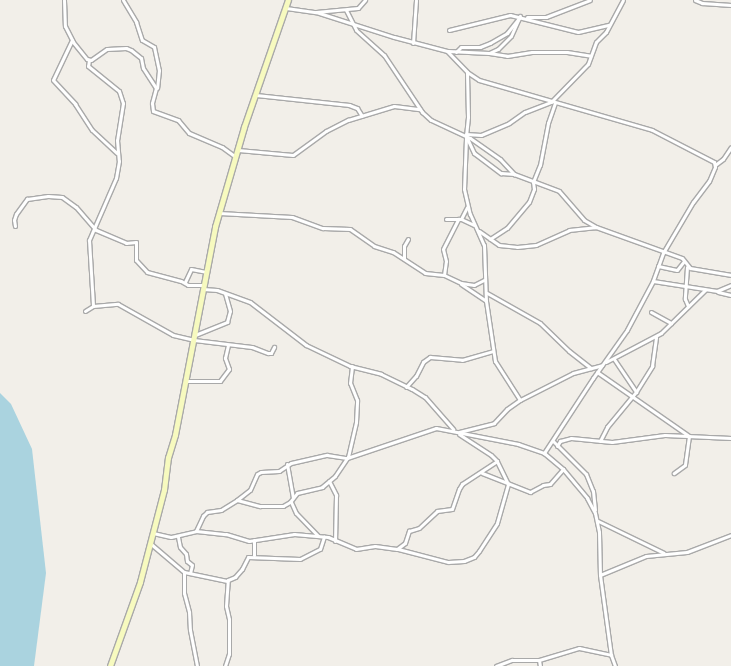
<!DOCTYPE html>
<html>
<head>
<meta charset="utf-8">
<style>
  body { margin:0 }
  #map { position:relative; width:731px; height:666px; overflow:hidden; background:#f2efe9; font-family:Helvetica,sans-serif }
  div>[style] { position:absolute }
  .water>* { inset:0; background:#aad3df }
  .roads { filter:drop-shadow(1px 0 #a9a9a9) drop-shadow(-1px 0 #a9a9a9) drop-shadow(0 1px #a9a9a9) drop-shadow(0 -1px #a9a9a9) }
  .street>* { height:3px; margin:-1.5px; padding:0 1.5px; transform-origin:1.5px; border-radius:1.5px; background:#fff }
  .secondary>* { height:4.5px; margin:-2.25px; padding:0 2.25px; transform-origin:2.25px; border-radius:2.25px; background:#f7fabf }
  span { translate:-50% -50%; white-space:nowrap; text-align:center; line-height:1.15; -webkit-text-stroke:4px #fff; paint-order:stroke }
</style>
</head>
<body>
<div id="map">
  <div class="water">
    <i style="clip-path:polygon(0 393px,11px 404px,32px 449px,46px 573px,34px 666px,0 666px)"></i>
  </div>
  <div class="roads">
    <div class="street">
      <i style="left:64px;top:0;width:26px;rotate:88deg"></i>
      <i style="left:65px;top:26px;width:18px;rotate:63deg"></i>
      <i style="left:73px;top:42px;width:22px;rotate:51deg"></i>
      <i style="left:87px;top:59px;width:4px;rotate:14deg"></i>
      <i style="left:91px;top:60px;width:19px;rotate:-35deg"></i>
      <i style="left:107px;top:49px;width:19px;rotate:-3deg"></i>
      <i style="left:126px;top:48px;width:5px;rotate:22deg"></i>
      <i style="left:131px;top:50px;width:13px;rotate:39deg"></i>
      <i style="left:141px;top:58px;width:10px;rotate:79deg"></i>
      <i style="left:143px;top:68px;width:24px;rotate:57deg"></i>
      <i style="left:156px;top:88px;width:16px;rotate:105deg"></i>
      <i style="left:152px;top:103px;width:8px;rotate:83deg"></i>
      <i style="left:153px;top:111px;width:27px;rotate:20deg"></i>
      <i style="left:178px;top:120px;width:17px;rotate:50deg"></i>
      <i style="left:189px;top:133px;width:36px;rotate:23deg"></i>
      <i style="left:222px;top:147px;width:17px;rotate:36deg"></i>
      <i style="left:123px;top:0;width:26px;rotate:59deg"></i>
      <i style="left:136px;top:22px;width:19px;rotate:72deg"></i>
      <i style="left:142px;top:40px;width:14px;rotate:30deg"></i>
      <i style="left:154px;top:47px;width:24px;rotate:78deg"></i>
      <i style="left:159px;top:70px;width:18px;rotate:96deg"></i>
      <i style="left:695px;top:0;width:8px;rotate:23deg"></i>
      <i style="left:702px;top:3px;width:29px;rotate:4deg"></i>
      <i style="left:286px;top:8px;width:30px;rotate:8deg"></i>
      <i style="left:316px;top:12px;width:82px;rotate:17.8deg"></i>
      <i style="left:394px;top:37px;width:55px;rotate:14.8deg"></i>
      <i style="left:447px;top:51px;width:29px;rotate:46deg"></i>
      <i style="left:467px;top:72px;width:14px;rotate:34deg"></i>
      <i style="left:479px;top:80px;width:180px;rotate:16.1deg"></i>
      <i style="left:652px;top:130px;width:70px;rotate:27.3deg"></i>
      <i style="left:714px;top:162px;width:5px;rotate:79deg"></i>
      <i style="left:715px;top:167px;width:15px;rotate:113deg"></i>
      <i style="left:709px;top:181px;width:26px;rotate:127deg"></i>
      <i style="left:693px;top:202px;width:59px;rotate:120.5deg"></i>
      <i style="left:663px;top:253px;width:30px;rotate:110deg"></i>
      <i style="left:653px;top:281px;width:55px;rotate:118deg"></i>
      <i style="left:627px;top:330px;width:59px;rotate:125.3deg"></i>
      <i style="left:593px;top:378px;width:90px;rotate:123.2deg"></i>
      <i style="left:346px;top:10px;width:22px;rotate:63deg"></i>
      <i style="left:356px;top:30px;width:38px;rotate:42deg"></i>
      <i style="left:384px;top:55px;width:69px;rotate:56.3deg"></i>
      <i style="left:422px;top:112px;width:12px;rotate:42deg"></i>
      <i style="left:431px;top:120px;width:43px;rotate:24.8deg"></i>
      <i style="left:470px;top:138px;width:37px;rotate:35deg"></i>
      <i style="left:500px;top:159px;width:21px;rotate:47deg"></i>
      <i style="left:316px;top:12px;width:42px;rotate:-5.4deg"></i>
      <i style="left:358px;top:8px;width:11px;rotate:-49deg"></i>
      <i style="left:527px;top:17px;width:19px"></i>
      <i style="left:546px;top:17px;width:47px;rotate:-21.1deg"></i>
      <i style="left:449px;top:30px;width:63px;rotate:-13.8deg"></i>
      <i style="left:510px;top:15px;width:70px;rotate:14deg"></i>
      <i style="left:578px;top:32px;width:32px;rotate:-13deg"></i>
      <i style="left:72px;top:40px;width:44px;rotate:115.4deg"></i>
      <i style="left:53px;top:80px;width:33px;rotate:47deg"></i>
      <i style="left:75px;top:104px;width:31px;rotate:57deg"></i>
      <i style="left:92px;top:130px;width:34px;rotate:43deg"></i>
      <i style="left:413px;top:43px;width:43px;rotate:-86deg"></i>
      <i style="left:448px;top:51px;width:41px;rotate:2.8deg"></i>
      <i style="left:489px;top:53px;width:10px;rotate:-24deg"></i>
      <i style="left:498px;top:49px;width:18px;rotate:-45deg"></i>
      <i style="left:511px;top:36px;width:22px;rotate:-66deg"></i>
      <i style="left:456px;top:52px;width:7px;rotate:-45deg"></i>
      <i style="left:461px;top:47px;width:19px"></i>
      <i style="left:480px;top:47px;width:11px;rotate:-22deg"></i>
      <i style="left:490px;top:43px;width:20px;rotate:-30deg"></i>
      <i style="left:507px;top:33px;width:19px;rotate:-51deg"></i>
      <i style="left:489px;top:53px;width:18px;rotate:9deg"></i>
      <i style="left:507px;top:56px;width:25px;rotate:-9deg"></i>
      <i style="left:532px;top:52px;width:35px"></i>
      <i style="left:567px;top:52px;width:24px;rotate:9deg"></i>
      <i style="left:89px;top:60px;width:6px;rotate:99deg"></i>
      <i style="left:88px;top:66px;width:40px;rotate:39deg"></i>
      <i style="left:119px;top:91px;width:13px;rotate:72deg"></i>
      <i style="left:123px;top:103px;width:37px;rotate:99deg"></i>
      <i style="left:117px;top:140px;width:21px;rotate:85deg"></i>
      <i style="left:119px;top:161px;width:17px;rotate:100deg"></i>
      <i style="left:116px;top:178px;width:68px;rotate:113.5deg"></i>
      <i style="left:89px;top:240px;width:66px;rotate:86.5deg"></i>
      <i style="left:467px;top:73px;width:44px;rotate:88.7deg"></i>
      <i style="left:468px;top:117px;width:19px;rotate:96deg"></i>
      <i style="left:466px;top:136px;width:19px;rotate:65deg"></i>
      <i style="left:474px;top:153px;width:34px;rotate:37deg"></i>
      <i style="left:501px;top:173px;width:13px;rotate:4deg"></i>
      <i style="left:514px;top:174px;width:48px;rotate:20.7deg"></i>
      <i style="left:559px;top:191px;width:38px;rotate:49deg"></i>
      <i style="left:584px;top:220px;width:14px;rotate:30deg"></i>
      <i style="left:256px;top:95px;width:94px;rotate:6.1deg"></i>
      <i style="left:349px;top:105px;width:9px;rotate:21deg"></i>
      <i style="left:357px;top:108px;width:9px;rotate:58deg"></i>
      <i style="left:466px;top:134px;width:15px;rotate:4deg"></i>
      <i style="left:481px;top:135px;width:30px;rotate:-23deg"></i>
      <i style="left:509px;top:123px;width:19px;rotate:-35deg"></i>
      <i style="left:525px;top:112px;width:28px;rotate:-21deg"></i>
      <i style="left:551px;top:102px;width:53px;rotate:-45.8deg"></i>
      <i style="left:588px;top:64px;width:23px;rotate:-70deg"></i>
      <i style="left:596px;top:42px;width:14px;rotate:-45deg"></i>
      <i style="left:606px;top:32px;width:36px;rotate:-62deg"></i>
      <i style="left:466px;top:138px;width:51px;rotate:92.2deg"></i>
      <i style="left:464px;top:189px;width:26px;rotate:77deg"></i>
      <i style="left:470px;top:214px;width:34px;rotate:66deg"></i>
      <i style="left:484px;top:245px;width:56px;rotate:88deg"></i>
      <i style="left:486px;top:301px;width:61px;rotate:81.5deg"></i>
      <i style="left:495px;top:361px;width:46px;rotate:57.3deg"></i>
      <i style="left:238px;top:150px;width:55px;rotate:5.2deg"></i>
      <i style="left:293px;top:155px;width:41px;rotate:-36deg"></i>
      <i style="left:326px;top:131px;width:25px;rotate:-27deg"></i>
      <i style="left:348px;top:120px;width:48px;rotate:-16.9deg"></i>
      <i style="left:394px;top:106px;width:26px;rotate:7deg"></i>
      <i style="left:715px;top:165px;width:10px;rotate:-37deg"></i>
      <i style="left:723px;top:159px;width:14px;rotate:-56deg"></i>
      <i style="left:219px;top:213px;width:73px;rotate:3.1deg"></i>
      <i style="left:292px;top:217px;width:33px;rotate:20deg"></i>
      <i style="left:323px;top:228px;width:27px;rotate:2deg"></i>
      <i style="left:350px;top:229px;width:29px;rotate:35deg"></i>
      <i style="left:374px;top:246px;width:20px;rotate:18deg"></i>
      <i style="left:393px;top:252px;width:38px;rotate:33deg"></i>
      <i style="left:425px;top:273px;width:19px;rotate:6deg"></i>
      <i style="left:444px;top:275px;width:19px;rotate:25deg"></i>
      <i style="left:461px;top:283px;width:13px;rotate:9deg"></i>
      <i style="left:474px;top:285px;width:11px;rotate:-27deg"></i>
      <i style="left:446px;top:219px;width:15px"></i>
      <i style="left:461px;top:219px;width:14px;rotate:25deg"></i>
      <i style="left:461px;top:219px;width:13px;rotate:-63deg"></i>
      <i style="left:15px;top:226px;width:6px;rotate:-99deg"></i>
      <i style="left:14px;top:220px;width:6px;rotate:-72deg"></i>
      <i style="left:16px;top:214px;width:19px;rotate:-54deg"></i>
      <i style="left:27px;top:199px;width:21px;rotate:-8deg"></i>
      <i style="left:48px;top:196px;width:14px;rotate:4deg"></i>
      <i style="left:62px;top:197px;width:17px;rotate:36deg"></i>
      <i style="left:76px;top:207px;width:30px;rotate:49deg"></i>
      <i style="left:96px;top:230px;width:33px;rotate:23deg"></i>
      <i style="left:126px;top:243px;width:10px;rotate:-6deg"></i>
      <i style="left:136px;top:242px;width:18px;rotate:90deg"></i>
      <i style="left:136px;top:260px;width:16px;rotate:47deg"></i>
      <i style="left:147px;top:272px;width:35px;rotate:15deg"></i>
      <i style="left:181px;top:281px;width:8px;rotate:30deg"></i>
      <i style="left:188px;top:285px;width:16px"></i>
      <i style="left:479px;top:231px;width:24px;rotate:35deg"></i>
      <i style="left:499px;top:245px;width:18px;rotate:6deg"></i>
      <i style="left:517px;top:247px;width:19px;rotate:-6deg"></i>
      <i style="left:536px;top:245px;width:36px;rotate:-24deg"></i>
      <i style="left:569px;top:230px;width:27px;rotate:-6deg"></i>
      <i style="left:596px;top:227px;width:91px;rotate:19.8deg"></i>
      <i style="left:682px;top:258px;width:13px;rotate:51deg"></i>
      <i style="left:690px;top:268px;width:42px;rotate:9.7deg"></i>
      <i style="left:490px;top:239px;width:20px;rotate:-33deg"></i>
      <i style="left:507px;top:228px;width:34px;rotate:-50deg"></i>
      <i style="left:529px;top:202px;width:14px;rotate:-69deg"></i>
      <i style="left:534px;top:189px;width:7px;rotate:-98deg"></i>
      <i style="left:533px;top:182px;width:18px;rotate:-68deg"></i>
      <i style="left:540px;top:165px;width:43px;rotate:-79.2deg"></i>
      <i style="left:548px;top:123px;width:21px;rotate:-71deg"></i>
      <i style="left:404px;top:258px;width:12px;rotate:-90deg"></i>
      <i style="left:404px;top:246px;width:8px;rotate:-60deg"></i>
      <i style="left:658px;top:266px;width:19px;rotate:12deg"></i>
      <i style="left:677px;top:270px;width:11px;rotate:-52deg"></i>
      <i style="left:687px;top:267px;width:32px;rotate:94deg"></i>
      <i style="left:685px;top:299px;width:8px;rotate:67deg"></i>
      <i style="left:444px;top:275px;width:14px;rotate:-82deg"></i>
      <i style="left:446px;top:261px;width:12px;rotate:-104deg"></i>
      <i style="left:443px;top:249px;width:34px;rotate:-63deg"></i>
      <i style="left:653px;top:281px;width:65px;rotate:8.9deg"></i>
      <i style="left:717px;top:291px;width:15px;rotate:-23deg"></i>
      <i style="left:185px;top:282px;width:14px;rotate:-65deg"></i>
      <i style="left:191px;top:269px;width:15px;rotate:11deg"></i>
      <i style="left:461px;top:284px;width:30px;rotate:34deg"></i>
      <i style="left:203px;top:289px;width:14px;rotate:4deg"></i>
      <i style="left:217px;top:290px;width:35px;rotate:20deg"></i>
      <i style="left:250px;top:302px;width:71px;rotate:37.5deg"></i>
      <i style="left:306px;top:345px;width:49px;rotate:25.5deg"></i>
      <i style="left:350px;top:366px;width:32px;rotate:14deg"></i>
      <i style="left:381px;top:374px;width:34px;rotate:26deg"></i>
      <i style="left:412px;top:389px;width:15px;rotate:32deg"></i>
      <i style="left:425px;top:397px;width:43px;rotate:48.8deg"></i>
      <i style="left:718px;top:292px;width:13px;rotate:13deg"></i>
      <i style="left:487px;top:293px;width:61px;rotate:29.5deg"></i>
      <i style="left:540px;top:323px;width:40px;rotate:44deg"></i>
      <i style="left:569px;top:351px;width:28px;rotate:38deg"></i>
      <i style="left:85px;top:311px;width:9px;rotate:-32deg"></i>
      <i style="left:93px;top:306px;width:25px;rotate:-5deg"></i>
      <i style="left:118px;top:304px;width:63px;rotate:29.4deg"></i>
      <i style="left:173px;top:335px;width:22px;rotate:13deg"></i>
      <i style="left:194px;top:340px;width:58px;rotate:6.9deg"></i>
      <i style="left:252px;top:347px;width:17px;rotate:21deg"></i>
      <i style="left:268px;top:353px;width:3px"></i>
      <i style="left:271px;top:353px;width:7px;rotate:-63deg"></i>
      <i style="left:651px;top:312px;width:23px;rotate:29deg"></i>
      <i style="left:195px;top:335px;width:35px;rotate:-22deg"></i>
      <i style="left:227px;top:322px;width:11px;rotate:-75deg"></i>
      <i style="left:230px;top:311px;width:18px;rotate:-106deg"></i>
      <i style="left:614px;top:359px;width:40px;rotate:56deg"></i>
      <i style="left:606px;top:362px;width:62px;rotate:-27.8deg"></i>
      <i style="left:661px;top:333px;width:62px;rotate:-44.3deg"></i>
      <i style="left:597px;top:372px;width:112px;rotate:34.8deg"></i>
      <i style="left:689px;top:436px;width:29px;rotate:98deg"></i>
      <i style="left:685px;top:465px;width:14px;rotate:144deg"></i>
      <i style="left:186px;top:381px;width:34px"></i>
      <i style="left:220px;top:381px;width:15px;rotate:-53deg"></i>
      <i style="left:229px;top:369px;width:12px;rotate:-110deg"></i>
      <i style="left:225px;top:358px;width:13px;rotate:-77deg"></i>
      <i style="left:406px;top:387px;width:15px;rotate:-48deg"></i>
      <i style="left:416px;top:376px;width:16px;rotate:-63deg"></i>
      <i style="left:423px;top:362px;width:9px;rotate:-36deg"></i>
      <i style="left:430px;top:357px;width:32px;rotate:5deg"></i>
      <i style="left:462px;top:360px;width:32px;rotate:-16deg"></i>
      <i style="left:459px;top:432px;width:36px;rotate:-14deg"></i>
      <i style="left:494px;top:423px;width:19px;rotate:-47deg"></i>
      <i style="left:507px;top:409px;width:16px;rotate:-35deg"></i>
      <i style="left:520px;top:400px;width:59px;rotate:-27deg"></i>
      <i style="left:573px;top:373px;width:30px;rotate:-15deg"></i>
      <i style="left:553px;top:441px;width:47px;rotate:45deg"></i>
      <i style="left:586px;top:474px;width:18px;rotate:68deg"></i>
      <i style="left:593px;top:491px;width:19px;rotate:84deg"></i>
      <i style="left:600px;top:441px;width:16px;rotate:-63deg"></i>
      <i style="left:607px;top:427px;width:45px;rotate:-50.4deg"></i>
      <i style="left:636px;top:392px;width:31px;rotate:-58deg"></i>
      <i style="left:652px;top:366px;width:29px;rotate:-82deg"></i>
      <i style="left:557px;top:446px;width:6px;rotate:-59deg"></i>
      <i style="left:560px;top:441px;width:11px;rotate:-15deg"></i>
      <i style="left:571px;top:438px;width:41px;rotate:5.6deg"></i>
      <i style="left:612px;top:442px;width:53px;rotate:-7.5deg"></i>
      <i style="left:665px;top:435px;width:66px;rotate:2.6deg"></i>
      <i style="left:287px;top:464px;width:34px;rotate:80deg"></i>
      <i style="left:482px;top:473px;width:52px;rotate:21.6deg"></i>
      <i style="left:530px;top:492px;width:15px;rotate:-28deg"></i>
      <i style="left:543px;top:485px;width:7px;rotate:-8deg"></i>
      <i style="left:550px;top:484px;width:20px;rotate:-49deg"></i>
      <i style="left:329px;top:481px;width:16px;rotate:63deg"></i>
      <i style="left:336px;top:495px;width:46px;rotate:91.2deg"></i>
      <i style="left:237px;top:500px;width:16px;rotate:-38deg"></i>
      <i style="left:250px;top:490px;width:17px;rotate:-66deg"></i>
      <i style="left:257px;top:474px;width:4px;rotate:-27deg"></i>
      <i style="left:261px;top:472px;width:18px;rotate:-3deg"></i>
      <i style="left:279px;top:471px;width:14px;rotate:-34deg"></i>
      <i style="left:291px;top:463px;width:37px;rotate:-13deg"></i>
      <i style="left:327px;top:455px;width:20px;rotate:9deg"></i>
      <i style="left:347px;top:458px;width:94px;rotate:-18.6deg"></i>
      <i style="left:436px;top:428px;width:84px;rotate:11deg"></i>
      <i style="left:518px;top:444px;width:28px;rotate:19deg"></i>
      <i style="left:544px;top:453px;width:25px;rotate:40deg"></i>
      <i style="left:563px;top:469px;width:38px;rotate:50deg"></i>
      <i style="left:587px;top:498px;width:17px;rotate:62deg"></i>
      <i style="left:595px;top:513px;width:19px;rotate:78deg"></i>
      <i style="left:599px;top:532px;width:43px;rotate:88.7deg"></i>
      <i style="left:600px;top:575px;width:81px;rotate:82.2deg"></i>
      <i style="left:611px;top:655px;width:12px;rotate:70deg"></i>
      <i style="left:291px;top:502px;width:12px;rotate:66deg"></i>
      <i style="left:296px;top:513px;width:32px;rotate:46deg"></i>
      <i style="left:598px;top:521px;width:73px;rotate:25.9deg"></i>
      <i style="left:196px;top:531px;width:17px;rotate:-65deg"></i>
      <i style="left:203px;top:516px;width:6px;rotate:-45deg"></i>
      <i style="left:207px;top:512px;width:14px;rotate:-8deg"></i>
      <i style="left:221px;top:510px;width:19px;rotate:-32deg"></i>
      <i style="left:237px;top:500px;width:24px;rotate:15deg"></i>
      <i style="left:260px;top:506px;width:23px"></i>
      <i style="left:283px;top:506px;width:8px;rotate:-30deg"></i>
      <i style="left:290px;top:502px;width:11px;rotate:-52deg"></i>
      <i style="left:297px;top:493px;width:26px;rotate:-13deg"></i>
      <i style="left:322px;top:487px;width:17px;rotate:-40deg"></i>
      <i style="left:335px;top:476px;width:23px;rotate:-56deg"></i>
      <i style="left:348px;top:457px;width:36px;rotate:-77deg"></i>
      <i style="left:356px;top:422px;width:22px;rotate:-87deg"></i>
      <i style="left:357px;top:400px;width:18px;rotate:-112deg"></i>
      <i style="left:350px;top:383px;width:17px;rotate:-83deg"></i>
      <i style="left:153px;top:533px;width:18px;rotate:13deg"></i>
      <i style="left:171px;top:537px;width:26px;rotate:-13deg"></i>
      <i style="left:196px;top:531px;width:30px;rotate:6deg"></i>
      <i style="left:226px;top:534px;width:24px;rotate:17deg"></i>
      <i style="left:249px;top:541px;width:46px;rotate:-8.8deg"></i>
      <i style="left:294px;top:534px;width:34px;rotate:5deg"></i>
      <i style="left:328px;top:537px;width:30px;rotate:23deg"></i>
      <i style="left:356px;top:549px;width:19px;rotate:-9deg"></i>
      <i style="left:375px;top:546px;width:22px;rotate:8deg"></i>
      <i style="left:397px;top:549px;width:10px;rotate:-37deg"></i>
      <i style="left:405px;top:543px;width:13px;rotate:-72deg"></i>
      <i style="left:409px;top:531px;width:10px;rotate:-17deg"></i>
      <i style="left:419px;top:528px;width:25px;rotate:-43deg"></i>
      <i style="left:437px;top:511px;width:15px;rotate:-8deg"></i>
      <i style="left:452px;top:509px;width:21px;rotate:-71deg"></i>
      <i style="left:459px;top:489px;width:6px;rotate:-59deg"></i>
      <i style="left:462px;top:484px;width:42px;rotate:-33.3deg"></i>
      <i style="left:178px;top:537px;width:10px;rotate:79deg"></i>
      <i style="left:180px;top:547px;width:9px;rotate:49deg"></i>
      <i style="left:186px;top:554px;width:7px;rotate:82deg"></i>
      <i style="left:187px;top:561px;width:6px;rotate:39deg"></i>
      <i style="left:192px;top:565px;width:8px;rotate:104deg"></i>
      <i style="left:254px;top:540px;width:15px;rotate:90deg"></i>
      <i style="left:151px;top:544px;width:43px;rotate:40.3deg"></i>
      <i style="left:184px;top:572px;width:21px;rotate:90deg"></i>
      <i style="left:184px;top:593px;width:20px;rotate:75deg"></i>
      <i style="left:189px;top:612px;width:18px;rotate:87deg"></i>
      <i style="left:190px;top:630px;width:37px;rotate:79deg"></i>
      <i style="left:398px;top:549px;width:52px;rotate:14.6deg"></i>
      <i style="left:448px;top:562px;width:16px;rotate:-4deg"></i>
      <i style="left:464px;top:561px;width:11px;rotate:-22deg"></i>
      <i style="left:474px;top:557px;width:8px;rotate:-50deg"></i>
      <i style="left:479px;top:551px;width:33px;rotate:-57deg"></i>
      <i style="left:497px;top:523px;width:41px;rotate:-74.2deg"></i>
      <i style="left:508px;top:484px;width:25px;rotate:-116deg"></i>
      <i style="left:497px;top:461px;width:8px;rotate:-135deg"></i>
      <i style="left:491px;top:455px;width:38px;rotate:-147deg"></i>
      <i style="left:184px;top:572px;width:44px;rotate:11.8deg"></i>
      <i style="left:600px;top:575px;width:50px;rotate:-22.4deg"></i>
      <i style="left:646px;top:556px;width:41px;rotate:-5.6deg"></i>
      <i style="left:687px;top:552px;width:47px;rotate:-21.1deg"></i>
      <i style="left:539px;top:660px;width:6px;rotate:81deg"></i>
      <i style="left:225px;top:666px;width:13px;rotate:-72deg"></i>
      <i style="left:229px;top:654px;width:35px;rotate:-90deg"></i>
      <i style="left:229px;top:619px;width:13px;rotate:-103deg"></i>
      <i style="left:226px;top:606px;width:26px;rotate:-86deg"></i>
      <i style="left:228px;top:580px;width:8px;rotate:-23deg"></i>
      <i style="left:235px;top:577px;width:11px;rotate:-49deg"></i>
      <i style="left:242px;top:569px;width:13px;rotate:-63deg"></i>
      <i style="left:248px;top:557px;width:52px;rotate:2.2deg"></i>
      <i style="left:300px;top:559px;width:22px;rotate:-27deg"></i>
      <i style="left:320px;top:549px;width:13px;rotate:-72deg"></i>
      <i style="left:496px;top:666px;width:17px;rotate:-21deg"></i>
      <i style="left:512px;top:660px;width:27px"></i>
      <i style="left:539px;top:660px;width:42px;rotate:-16.7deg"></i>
      <i style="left:579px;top:648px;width:33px;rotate:12deg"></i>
    </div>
    <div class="secondary">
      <i style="left:110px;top:666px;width:89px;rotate:-70.3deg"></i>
      <i style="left:140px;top:582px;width:95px;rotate:-75.4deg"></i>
      <i style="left:164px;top:490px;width:32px;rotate:-83deg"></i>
      <i style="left:168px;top:458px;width:24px;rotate:-73deg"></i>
      <i style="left:175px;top:435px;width:212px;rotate:-79.1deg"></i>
      <i style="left:215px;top:227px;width:104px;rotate:-73.8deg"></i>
      <i style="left:244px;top:127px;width:134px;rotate:-70.9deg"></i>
    </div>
  </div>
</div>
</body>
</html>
